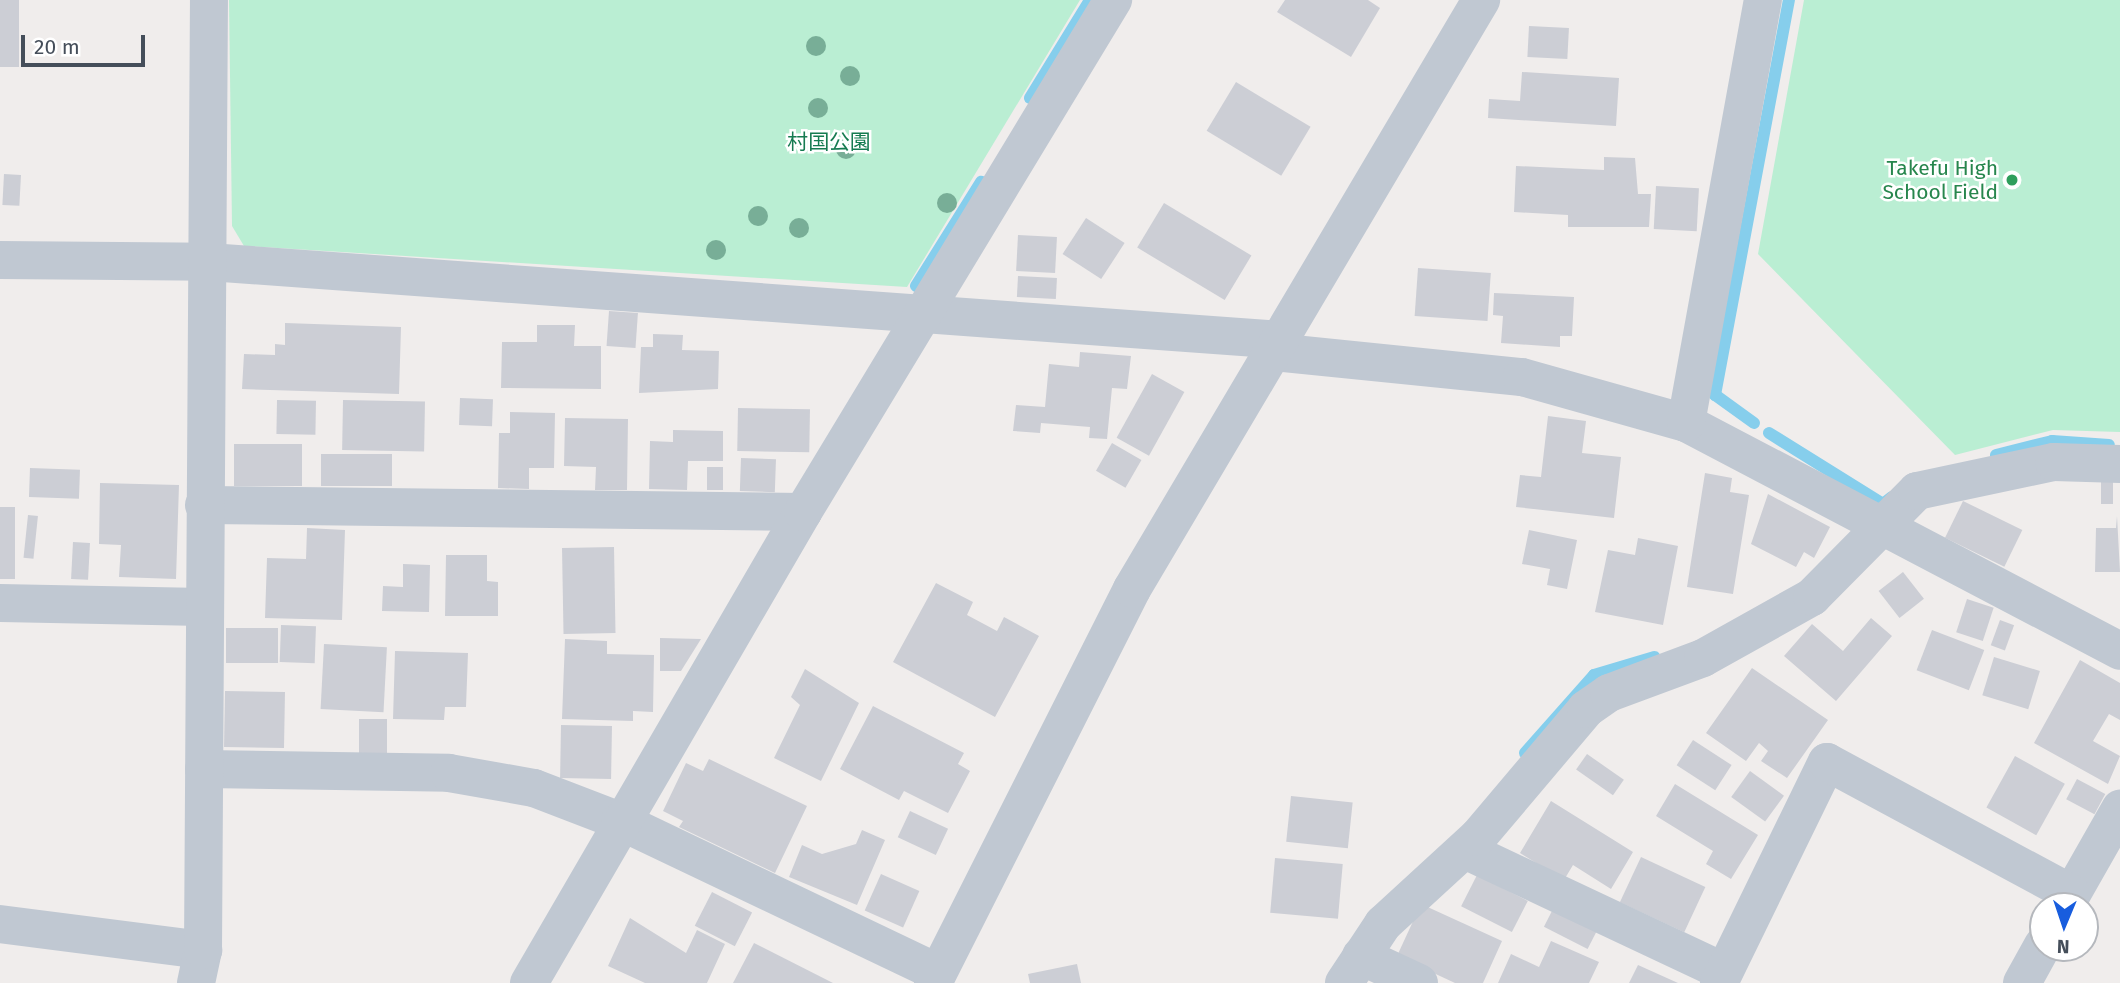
<!DOCTYPE html>
<html>
<head>
<meta charset="utf-8">
<style>
  body { margin:0 }
  #map { position:relative; width:2120px; height:983px; overflow:hidden; background:#f0edec; font-family:"Fira Sans","Noto Sans JP",sans-serif }
  div>[style] { position:absolute }
  .green>* { inset:0; background:#baeed3 }
  .stream>* { height:12px; margin:-6px; padding:0 6px; transform-origin:6px; border-radius:6px; background:#86ceec }
  .building>* { inset:0; background:#ccced5; transform-origin:0 0 }
  .minor>* { height:38px; margin:-19px; padding:0 19px; transform-origin:19px; border-radius:19px; background:#c0c8d2 }
  .trees>* { width:20px; height:20px; margin:-10px; border-radius:50%; background:#78ae97 }
  .dots>* { width:19px; height:19px; translate:-50% -50%; box-sizing:border-box; border:4px solid #fff; border-radius:50% }
  span { translate:-50% -50%; white-space:nowrap; text-align:center; line-height:1.15; -webkit-text-stroke:5px #fff; paint-order:stroke }
  .park-label { font-size:21px; color:#167b51 }
  .leisure-label { font-size:21px; color:#27864d }
  .right { translate:-100% -50%; text-align:right }
  .north { position:absolute; left:2029px; top:892px; width:70px; height:70px; box-sizing:border-box; background:#fff; border:2px solid #b5b8bd; border-radius:50%; rotate:182deg; font-size:19px; font-weight:700; line-height:28px; text-align:center; color:#454e5a }
  .north::after { content:''; display:block; margin:auto; width:24px; height:32px; background:#185dde; clip-path:polygon(50% 0,100% 100%,50% 72%,0 100%) }
  .scale { position:absolute; left:21px; top:35px; width:124px; height:32px; box-sizing:border-box; border:4px solid #454e5a; border-top:0; padding-left:9px; font-size:21px; line-height:24px; white-space:nowrap; color:#454e5a; -webkit-text-stroke:5px #fff; paint-order:stroke }
</style>
</head>
<body>
<div id="map">
  <div class="green">
    <i style="clip-path:polygon(229px 0,1080px 0,907px 287px,244px 246px,232px 226px)"></i>
    <i style="clip-path:polygon(1804px 0,2120px 0,2120px 432px,2053px 430px,1955px 455px,1758px 254px)"></i>
  </div>
  <div class="stream">
    <i style="left:1030px;top:98px;width:115px;rotate:-58.5deg"></i>
    <i style="left:916px;top:286px;width:123px;rotate:-58deg"></i>
    <i style="left:1754px;top:423px;width:48px;rotate:-144.3deg"></i>
    <i style="left:1715px;top:395px;width:402px;rotate:-79.4deg"></i>
    <i style="left:1769px;top:433px;width:134px;rotate:31.9deg"></i>
    <i style="left:1883px;top:504px;width:11px;rotate:-38deg"></i>
    <i style="left:1996px;top:455px;width:58px;rotate:-14deg"></i>
    <i style="left:2052px;top:441px;width:57px;rotate:4deg"></i>
    <i style="left:1525px;top:753px;width:104px;rotate:-48.5deg"></i>
    <i style="left:1594px;top:675px;width:63px;rotate:-16.7deg"></i>
  </div>
  <div class="building">
    <i style="left:0;top:0;width:19px;height:67px"></i>
    <i style="clip-path:polygon(1285px 0,1368px 0,1380px 8px,1351px 57px,1277px 12px)"></i>
    <i style="left:1529px;top:26px;width:40px;height:31px;rotate:3deg"></i>
    <i style="clip-path:polygon(1522px 72px,1619px 78px,1616px 126px,1488px 118px,1489px 99px,1520px 101px)"></i>
    <i style="left:1236px;top:82px;width:87px;height:57px;rotate:31deg"></i>
    <i style="clip-path:polygon(1604px 157px,1635px 158px,1638px 194px,1651px 194px,1649px 227px,1568px 227px,1568px 215px,1514px 212px,1516px 166px,1604px 170px)"></i>
    <i style="left:4px;top:174px;width:17px;height:31px;rotate:3deg"></i>
    <i style="left:1656px;top:186px;width:43px;height:43px;rotate:3deg"></i>
    <i style="left:1164px;top:203px;width:102px;height:52px;rotate:31deg"></i>
    <i style="left:1086px;top:218px;width:46px;height:43px;rotate:33deg"></i>
    <i style="left:1018px;top:235px;width:39px;height:36px;rotate:3deg"></i>
    <i style="left:1418px;top:268px;width:73px;height:48px;rotate:4deg"></i>
    <i style="left:1018px;top:276px;width:39px;height:21px;rotate:3deg"></i>
    <i style="clip-path:polygon(1494px 293px,1574px 297px,1572px 336px,1560px 336px,1560px 347px,1501px 343px,1503px 316px,1493px 315px)"></i>
    <i style="left:609px;top:311px;width:29px;height:35px;rotate:4deg"></i>
    <i style="clip-path:polygon(285px 323px,401px 327px,399px 394px,242px 389px,244px 354px,275px 355px,275px 344px,285px 345px)"></i>
    <i style="clip-path:polygon(537px 325px,575px 325px,574px 346px,601px 346px,601px 389px,501px 388px,502px 342px,537px 342px)"></i>
    <i style="clip-path:polygon(653px 334px,683px 335px,682px 350px,719px 351px,718px 389px,639px 393px,641px 347px,653px 347px)"></i>
    <i style="clip-path:polygon(1080px 352px,1131px 356px,1127px 389px,1112px 388px,1107px 439px,1089px 438px,1090px 427px,1041px 423px,1040px 433px,1013px 431px,1016px 405px,1045px 407px,1049px 364px,1079px 367px)"></i>
    <i style="left:1152px;top:374px;width:37px;height:73px;rotate:29deg"></i>
    <i style="left:460px;top:398px;width:33px;height:27px;rotate:2deg"></i>
    <i style="left:277px;top:400px;width:39px;height:34px;rotate:1deg"></i>
    <i style="left:343px;top:400px;width:82px;height:50px;rotate:1deg"></i>
    <i style="left:738px;top:408px;width:72px;height:43px;rotate:1deg"></i>
    <i style="clip-path:polygon(510px 412px,555px 413px,554px 468px,529px 468px,529px 489px,498px 488px,499px 433px,510px 433px)"></i>
    <i style="clip-path:polygon(1548px 416px,1586px 421px,1582px 453px,1621px 457px,1614px 518px,1516px 507px,1520px 475px,1541px 477px)"></i>
    <i style="clip-path:polygon(565px 418px,628px 419px,627px 490px,595px 490px,596px 467px,564px 466px)"></i>
    <i style="clip-path:polygon(673px 430px,723px 431px,723px 461px,688px 461px,687px 490px,649px 489px,650px 441px,673px 442px)"></i>
    <i style="left:1112px;top:443px;width:34px;height:32px;rotate:30deg"></i>
    <i style="left:234px;top:444px;width:68px;height:42px"></i>
    <i style="left:321px;top:454px;width:71px;height:32px"></i>
    <i style="left:741px;top:458px;width:35px;height:33px;rotate:2deg"></i>
    <i style="left:707px;top:467px;width:16px;height:23px"></i>
    <i style="left:30px;top:468px;width:50px;height:29px;rotate:2deg"></i>
    <i style="clip-path:polygon(1705px 473px,1732px 478px,1730px 492px,1749px 495px,1733px 594px,1687px 587px)"></i>
    <i style="left:2101px;top:481px;width:12px;height:23px"></i>
    <i style="clip-path:polygon(100px 483px,179px 485px,176px 579px,119px 577px,121px 545px,99px 544px)"></i>
    <i style="clip-path:polygon(1768px 494px,1830px 527px,1814px 558px,1804px 552px,1796px 567px,1751px 544px)"></i>
    <i style="left:1963px;top:501px;width:66px;height:41px;rotate:26deg"></i>
    <i style="left:0;top:507px;width:15px;height:72px"></i>
    <i style="left:28px;top:515px;width:10px;height:43px;rotate:6deg"></i>
    <i style="clip-path:polygon(2117px 516px,2120px 572px,2095px 572px,2096px 528px,2116px 528px)"></i>
    <i style="clip-path:polygon(307px 528px,345px 530px,342px 620px,265px 618px,267px 558px,306px 559px)"></i>
    <i style="clip-path:polygon(1529px 530px,1577px 540px,1567px 589px,1547px 585px,1550px 569px,1522px 564px)"></i>
    <i style="clip-path:polygon(1638px 538px,1678px 546px,1663px 625px,1595px 612px,1608px 550px,1635px 555px)"></i>
    <i style="left:73px;top:542px;width:17px;height:37px;rotate:3deg"></i>
    <i style="left:614px;top:547px;width:86px;height:52px;rotate:89deg"></i>
    <i style="clip-path:polygon(446px 555px,487px 555px,487px 581px,498px 582px,498px 616px,445px 616px)"></i>
    <i style="clip-path:polygon(403px 564px,430px 565px,429px 612px,382px 611px,383px 586px,403px 587px)"></i>
    <i style="left:1903px;top:572px;width:34px;height:31px;rotate:52deg"></i>
    <i style="clip-path:polygon(936px 583px,973px 602px,967px 615px,997px 631px,1004px 617px,1039px 636px,995px 717px,893px 662px)"></i>
    <i style="left:1967px;top:599px;width:28px;height:35px;rotate:18deg"></i>
    <i style="clip-path:polygon(1871px 618px,1892px 636px,1836px 701px,1784px 656px,1812px 624px,1843px 651px)"></i>
    <i style="left:2000px;top:620px;width:15px;height:27px;rotate:20deg"></i>
    <i style="left:281px;top:625px;width:35px;height:37px;rotate:2deg"></i>
    <i style="left:226px;top:628px;width:52px;height:35px"></i>
    <i style="left:1932px;top:630px;width:56px;height:43px;rotate:21deg"></i>
    <i style="clip-path:polygon(660px 638px,701px 639px,681px 671px,660px 671px)"></i>
    <i style="clip-path:polygon(565px 639px,607px 641px,607px 654px,654px 655px,653px 712px,633px 711px,633px 721px,562px 719px)"></i>
    <i style="left:324px;top:644px;width:63px;height:65px;rotate:3deg"></i>
    <i style="clip-path:polygon(395px 651px,468px 653px,466px 707px,445px 707px,444px 720px,393px 719px)"></i>
    <i style="left:1994px;top:657px;width:48px;height:40px;rotate:17deg"></i>
    <i style="clip-path:polygon(2080px 660px,2120px 683px,2120px 720px,2109px 714px,2093px 741px,2120px 756px,2108px 784px,2034px 743px)"></i>
    <i style="clip-path:polygon(1752px 668px,1828px 720px,1787px 778px,1761px 761px,1768px 751px,1759px 743px,1746px 761px,1706px 733px)"></i>
    <i style="clip-path:polygon(805px 669px,859px 703px,821px 781px,774px 758px,800px 705px,791px 697px)"></i>
    <i style="left:225px;top:691px;width:60px;height:56px;rotate:1deg"></i>
    <i style="clip-path:polygon(873px 706px,964px 753px,958px 764px,970px 771px,948px 813px,904px 791px,899px 800px,840px 769px)"></i>
    <i style="left:359px;top:719px;width:28px;height:39px"></i>
    <i style="left:561px;top:725px;width:51px;height:53px;rotate:1deg"></i>
    <i style="left:1693px;top:740px;width:46px;height:30px;rotate:33deg"></i>
    <i style="left:1587px;top:754px;width:45px;height:19px;rotate:35deg"></i>
    <i style="left:2015px;top:756px;width:57px;height:59px;rotate:29deg"></i>
    <i style="clip-path:polygon(709px 759px,807px 806px,775px 873px,679px 827px,683px 821px,663px 811px,686px 763px,703px 771px)"></i>
    <i style="left:1750px;top:771px;width:42px;height:32px;rotate:36deg"></i>
    <i style="left:2077px;top:779px;width:32px;height:23px;rotate:28deg"></i>
    <i style="clip-path:polygon(1675px 784px,1758px 835px,1731px 879px,1706px 864px,1713px 851px,1656px 816px)"></i>
    <i style="left:1291px;top:796px;width:62px;height:46px;rotate:6deg"></i>
    <i style="clip-path:polygon(1551px 801px,1633px 852px,1611px 889px,1573px 865px,1564px 880px,1520px 853px)"></i>
    <i style="left:910px;top:811px;width:42px;height:29px;rotate:25deg"></i>
    <i style="clip-path:polygon(862px 830px,885px 840px,857px 905px,789px 877px,802px 845px,822px 854px,856px 844px)"></i>
    <i style="left:1641px;top:857px;width:71px;height:50px;rotate:25deg"></i>
    <i style="left:1275px;top:858px;width:68px;height:55px;rotate:5deg"></i>
    <i style="left:881px;top:874px;width:42px;height:40px;rotate:24deg"></i>
    <i style="left:1477px;top:875px;width:57px;height:35px;rotate:27deg"></i>
    <i style="left:712px;top:892px;width:45px;height:38px;rotate:27deg"></i>
    <i style="clip-path:polygon(1421px 904px,1502px 941px,1483px 983px,1455px 983px,1397px 956px)"></i>
    <i style="left:1553px;top:909px;width:49px;height:20px;rotate:27deg"></i>
    <i style="clip-path:polygon(630px 918px,686px 953px,697px 930px,725px 944px,707px 983px,645px 983px,608px 966px)"></i>
    <i style="clip-path:polygon(1551px 941px,1599px 962px,1589px 983px,1498px 983px,1511px 954px,1539px 967px)"></i>
    <i style="clip-path:polygon(754px 943px,833px 983px,733px 983px)"></i>
    <i style="clip-path:polygon(1077px 964px,1081px 983px,1030px 983px,1028px 974px)"></i>
    <i style="clip-path:polygon(1638px 965px,1678px 983px,1629px 983px)"></i>
  </div>
  <div class="minor">
    <i style="left:0;top:260px;width:209px;rotate:0.5deg"></i>
    <i style="left:209px;top:262px;width:1075px;rotate:4.16deg"></i>
    <i style="left:1274px;top:352px;width:249px;rotate:5.8deg"></i>
    <i style="left:1522px;top:377px;width:170px;rotate:15.7deg"></i>
    <i style="left:1686px;top:423px;width:490px;rotate:27.7deg"></i>
    <i style="left:1686px;top:423px;width:430px;rotate:-79.7deg"></i>
    <i style="left:204px;top:505px;width:599px;rotate:0.67deg"></i>
    <i style="left:0;top:603px;width:203px;rotate:1.1deg"></i>
    <i style="left:204px;top:769px;width:245px;rotate:0.9deg"></i>
    <i style="left:449px;top:773px;width:86px;rotate:10deg"></i>
    <i style="left:534px;top:788px;width:92px;rotate:21deg"></i>
    <i style="left:620px;top:821px;width:352px;rotate:25.5deg"></i>
    <i style="left:1465px;top:850px;width:286px;rotate:25.2deg"></i>
    <i style="left:2065px;top:906px;width:112px;rotate:-60.4deg"></i>
    <i style="left:0;top:924px;width:205px;rotate:7.3deg"></i>
    <i style="left:1361px;top:956px;width:64px;rotate:25deg"></i>
    <i style="left:196px;top:983px;width:34px;rotate:-78deg"></i>
    <i style="left:203px;top:950px;width:950px;rotate:-89.64deg"></i>
    <i style="left:529px;top:983px;width:545px;rotate:-59.81deg"></i>
    <i style="left:803px;top:512px;width:599px;rotate:-58.81deg"></i>
    <i style="left:933px;top:983px;width:441px;rotate:-63.2deg"></i>
    <i style="left:1132px;top:589px;width:685px;rotate:-59.35deg"></i>
    <i style="left:1344px;top:983px;width:71px;rotate:-56.5deg"></i>
    <i style="left:1383px;top:924px;width:129px;rotate:-42.5deg"></i>
    <i style="left:1478px;top:837px;width:167px;rotate:-49.8deg"></i>
    <i style="left:1586px;top:709px;width:28px;rotate:-35deg"></i>
    <i style="left:1609px;top:693px;width:100px;rotate:-20.4deg"></i>
    <i style="left:1703px;top:658px;width:125px;rotate:-29.2deg"></i>
    <i style="left:1812px;top:597px;width:149px;rotate:-45.3deg"></i>
    <i style="left:1917px;top:491px;width:140px;rotate:-12deg"></i>
    <i style="left:2054px;top:462px;width:66px;rotate:1.7deg"></i>
    <i style="left:1719px;top:983px;width:246px;rotate:-64deg"></i>
    <i style="left:1827px;top:762px;width:278px;rotate:28.3deg"></i>
    <i style="left:2022px;top:983px;width:43px;rotate:-61.1deg"></i>
  </div>
  <div class="trees">
    <i style="left:816px;top:46px"></i>
    <i style="left:850px;top:76px"></i>
    <i style="left:818px;top:108px"></i>
    <i style="left:846px;top:149px"></i>
    <i style="left:947px;top:203px"></i>
    <i style="left:758px;top:216px"></i>
    <i style="left:799px;top:228px"></i>
    <i style="left:716px;top:250px"></i>
  </div>
  <div class="dots">
    <i style="left:2012px;top:180px;background:#2e9e5b"></i>
  </div>
  <div class="park-label">
    <span style="left:829px;top:142px">村国公園</span>
  </div>
  <div class="leisure-label">
    <span class="right" style="left:1998px;top:180px">Takefu High<br>School Field</span>
  </div>
  <div class="north">N</div>
  <div class="scale">20 m</div>
</div>
</body>
</html>
